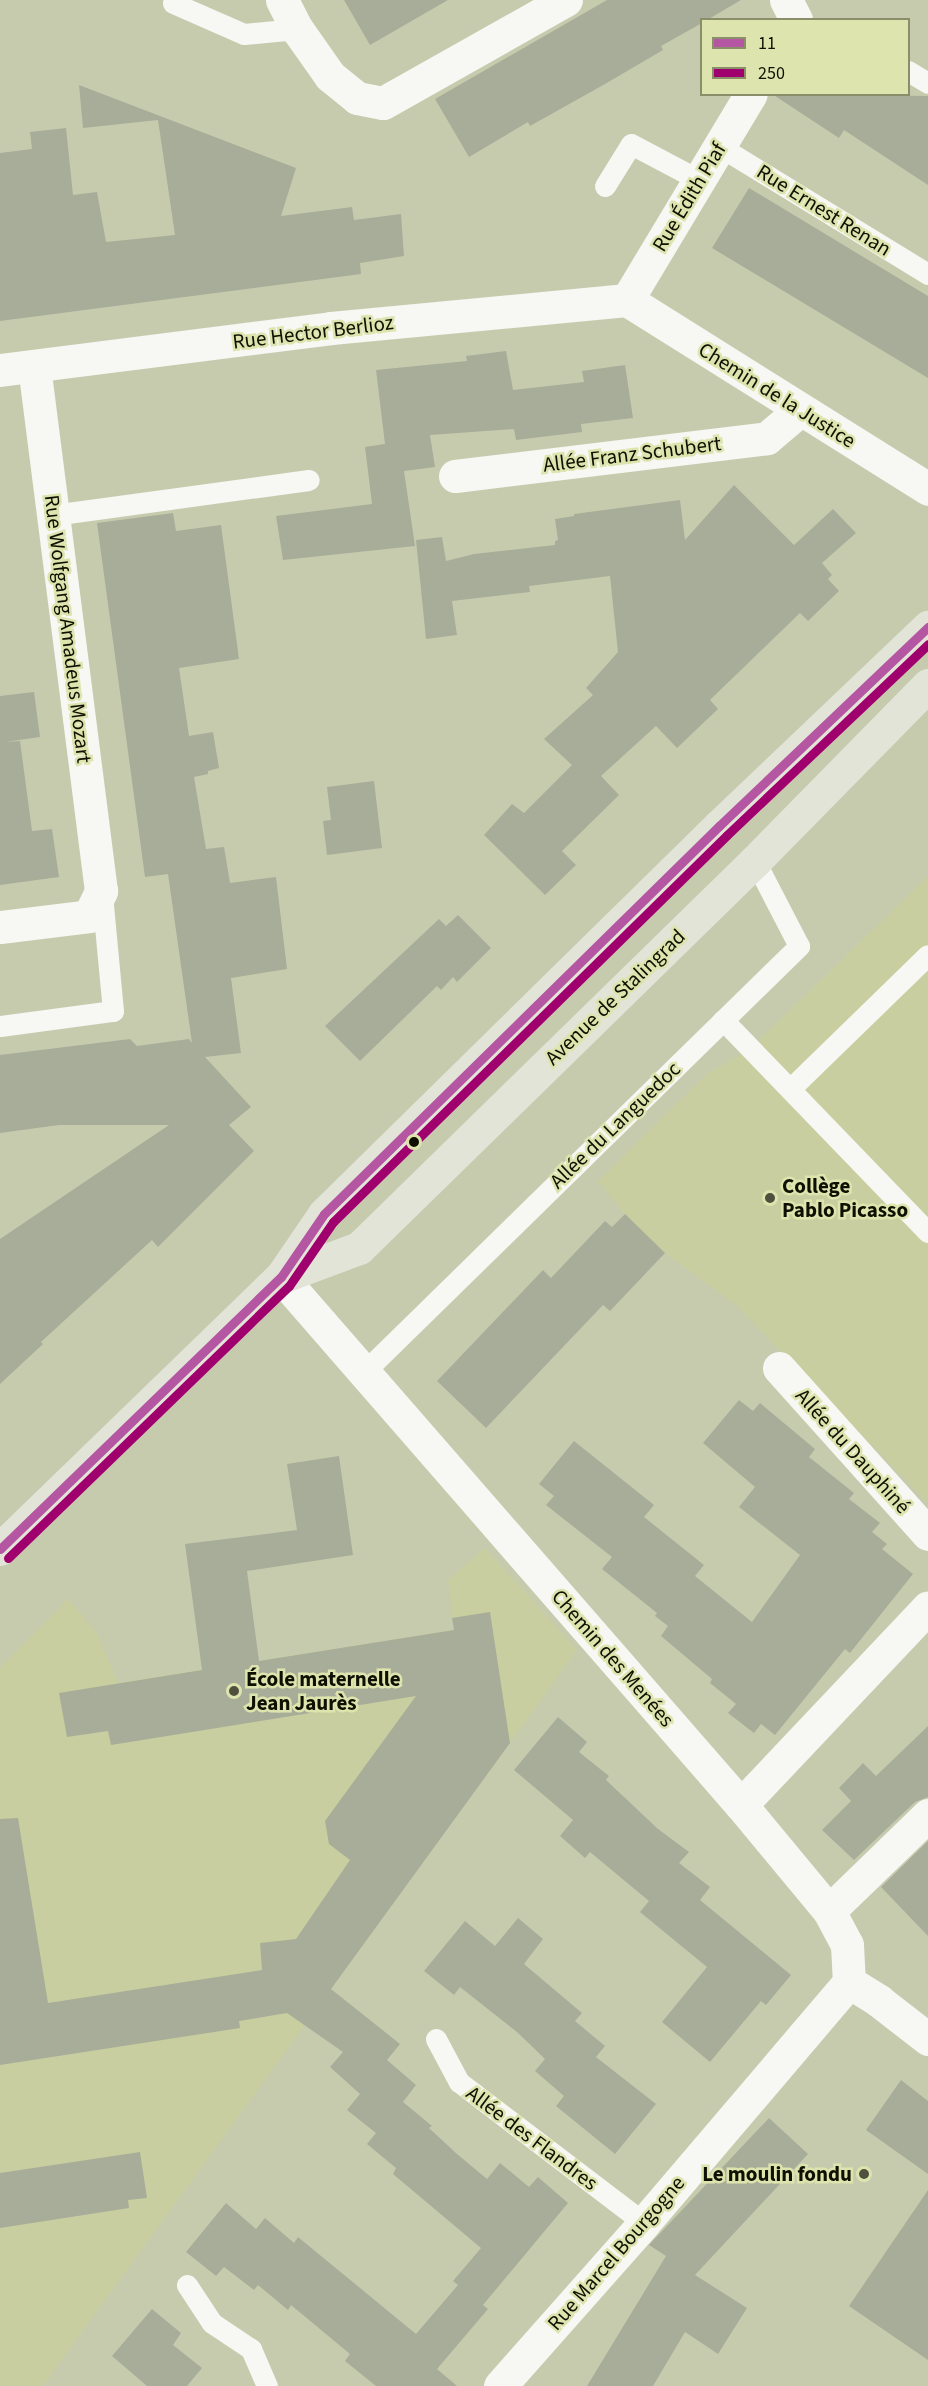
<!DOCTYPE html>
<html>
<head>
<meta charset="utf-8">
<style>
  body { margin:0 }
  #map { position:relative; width:928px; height:2386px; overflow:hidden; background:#c7cbae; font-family:"Source Sans 3",sans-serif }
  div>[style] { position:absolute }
  .built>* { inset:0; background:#c8ce9f }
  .building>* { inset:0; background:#a7ad98 }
  .service>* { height:21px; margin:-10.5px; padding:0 10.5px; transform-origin:10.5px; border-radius:10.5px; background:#f7f7f3 }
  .minor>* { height:33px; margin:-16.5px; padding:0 16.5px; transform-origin:16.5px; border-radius:16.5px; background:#f7f7f3 }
  .primary>* { height:33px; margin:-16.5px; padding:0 16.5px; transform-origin:16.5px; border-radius:16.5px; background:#e3e4d8 }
  .bus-1>* { height:9px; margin:-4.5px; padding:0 4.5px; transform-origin:4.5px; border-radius:4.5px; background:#b456a1 }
  .bus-2>* { height:9px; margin:-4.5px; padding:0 4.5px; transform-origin:4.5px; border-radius:4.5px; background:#a0006e }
  .dots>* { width:16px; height:16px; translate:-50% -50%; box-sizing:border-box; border:3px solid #dde4ae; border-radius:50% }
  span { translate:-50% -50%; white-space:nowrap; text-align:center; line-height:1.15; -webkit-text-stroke:5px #dde4ae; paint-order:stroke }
  .street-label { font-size:21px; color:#0f1001 }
  .poi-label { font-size:21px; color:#0f1001; font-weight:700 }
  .left { translate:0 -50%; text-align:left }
  .right { translate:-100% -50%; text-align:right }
  .legend { position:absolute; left:700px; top:18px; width:210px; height:78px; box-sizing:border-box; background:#dde4ae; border:2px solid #8b8f69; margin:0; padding:8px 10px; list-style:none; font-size:18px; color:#0f1001 }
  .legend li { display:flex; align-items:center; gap:12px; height:30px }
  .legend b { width:30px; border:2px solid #8b8f69 }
</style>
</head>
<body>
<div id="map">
  <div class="built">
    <i style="clip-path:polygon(928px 876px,928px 1503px,735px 1304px,665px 1253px,625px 1214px,598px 1181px,707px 1074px,751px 1048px)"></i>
    <i style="clip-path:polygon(485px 1548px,577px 1650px,43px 2386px,0 2386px,0 1668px,68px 1599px,97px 1633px,118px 1683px,454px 1630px,448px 1580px)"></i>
  </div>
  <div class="building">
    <i style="clip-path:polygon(344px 0,448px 0,370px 45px)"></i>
    <i style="clip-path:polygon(607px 0,741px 0,707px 20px,702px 20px,702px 23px,661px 46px,663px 50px,605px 84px,530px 126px,528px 122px,469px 157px,435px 99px)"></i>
    <i style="clip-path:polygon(79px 85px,296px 168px,281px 216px,352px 207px,354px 220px,401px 214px,404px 256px,360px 263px,361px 274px,0 321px,0 153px,32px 149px,30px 132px,66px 128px,73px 195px,97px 192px,106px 242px,175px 235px,158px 120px,83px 128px)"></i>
    <i style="clip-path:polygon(772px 94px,928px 96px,928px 185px,844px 130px,839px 138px)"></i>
    <i style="clip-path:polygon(749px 188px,928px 296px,928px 378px,712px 248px)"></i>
    <i style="clip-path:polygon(506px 351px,513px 390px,584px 382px,582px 371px,625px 365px,633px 418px,581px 424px,582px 432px,516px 440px,514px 429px,430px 435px,435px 467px,404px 471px,415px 546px,283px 560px,276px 516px,372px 504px,365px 447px,385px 444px,376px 370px,467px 361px,466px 356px)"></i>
    <i style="clip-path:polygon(734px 485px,794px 545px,833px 509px,856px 533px,822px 563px,832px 575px,828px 579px,839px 591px,808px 621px,800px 613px,710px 700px,718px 709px,677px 748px,656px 726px,601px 776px,619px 795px,562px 851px,576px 865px,545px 895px,484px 835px,512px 804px,524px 813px,572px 765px,544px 739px,593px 695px,586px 688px,618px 652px,610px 576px,529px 586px,530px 592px,452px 601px,457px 635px,426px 639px,416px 540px,442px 537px,446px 561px,474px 554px,555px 545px,555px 541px,558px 540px,555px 519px,574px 516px,574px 514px,680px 500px,685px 540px)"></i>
    <i style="clip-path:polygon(173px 513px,176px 531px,221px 525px,239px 659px,179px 668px,189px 736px,213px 732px,219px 768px,208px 771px,208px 774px,194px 777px,206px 849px,224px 847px,230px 883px,276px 877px,287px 969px,231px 978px,241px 1053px,205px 1057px,251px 1107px,229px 1125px,254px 1151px,158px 1247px,152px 1240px,41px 1342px,43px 1344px,0 1384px,0 1239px,169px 1125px,59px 1125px,0 1133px,0 1055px,130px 1039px,137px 1046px,189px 1039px,192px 1043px,168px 874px,145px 877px,97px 523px)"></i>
    <i style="clip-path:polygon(34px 692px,40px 737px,5px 742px,20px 741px,32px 831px,52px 829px,59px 877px,0 885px,0 696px)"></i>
    <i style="clip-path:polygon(374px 781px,382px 848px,327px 855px,323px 821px,331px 820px,327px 787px)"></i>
    <i style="clip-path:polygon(458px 915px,491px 948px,457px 982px,453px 977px,441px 990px,437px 986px,360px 1061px,325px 1026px,439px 919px,446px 926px)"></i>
    <i style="clip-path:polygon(625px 1214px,665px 1253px,610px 1311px,603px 1305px,486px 1428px,437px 1381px,543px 1270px,551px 1278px,605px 1221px,612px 1227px)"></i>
    <i style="clip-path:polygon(739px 1400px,753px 1411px,760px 1403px,815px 1449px,809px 1457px,854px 1493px,849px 1499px,880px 1523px,872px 1532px,887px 1544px,882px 1549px,913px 1574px,850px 1653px,845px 1649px,775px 1735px,761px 1724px,754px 1733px,728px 1713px,736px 1704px,710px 1683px,712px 1679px,661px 1636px,668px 1626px,655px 1616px,657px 1613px,602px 1569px,612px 1557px,546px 1505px,554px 1496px,539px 1484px,574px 1441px,654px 1505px,644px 1517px,704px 1565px,695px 1576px,752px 1622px,800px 1555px,739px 1507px,755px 1487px,703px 1443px)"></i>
    <i style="clip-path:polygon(339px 1456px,353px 1555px,247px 1571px,259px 1661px,454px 1630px,452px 1618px,490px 1612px,510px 1743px,331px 1989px,400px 2044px,387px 2060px,416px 2085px,403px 2102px,432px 2126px,429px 2128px,457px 2154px,487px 2179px,500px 2163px,529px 2187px,538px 2177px,568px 2203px,483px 2305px,488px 2309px,437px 2369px,457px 2386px,376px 2386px,345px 2361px,350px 2354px,291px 2305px,288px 2310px,258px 2285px,254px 2290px,224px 2267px,216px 2276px,186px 2252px,226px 2203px,256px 2229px,265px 2218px,294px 2243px,298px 2237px,416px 2334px,458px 2285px,453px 2281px,481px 2248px,393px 2174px,396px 2168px,367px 2144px,376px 2133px,347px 2110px,360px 2094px,330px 2067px,343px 2052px,287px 2013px,239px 2021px,240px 2028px,0 2065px,0 1819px,18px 1818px,48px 2003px,262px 1970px,260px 1943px,296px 1939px,350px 1860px,329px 1844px,325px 1821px,416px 1696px,111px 1745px,108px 1731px,67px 1737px,59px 1693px,202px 1670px,185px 1544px,297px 1530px,287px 1464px)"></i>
    <i style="clip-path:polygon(558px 1717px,587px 1742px,579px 1752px,609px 1776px,606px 1780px,658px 1829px,689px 1852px,679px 1863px,710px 1887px,700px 1900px,791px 1975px,766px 2005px,761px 2001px,710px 2062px,662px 2022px,707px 1967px,640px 1912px,649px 1901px,590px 1852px,585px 1858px,560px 1836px,573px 1820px,514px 1770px)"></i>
    <i style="clip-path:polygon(928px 1726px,928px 1797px,915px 1802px,854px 1860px,822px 1830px,851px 1801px,839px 1788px,863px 1763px,876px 1776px)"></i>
    <i style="clip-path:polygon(928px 1841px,928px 1936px,881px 1887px)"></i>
    <i style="clip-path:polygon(518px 1918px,543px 1939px,524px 1964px,582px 2013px,575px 2021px,605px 2046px,596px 2057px,656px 2104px,615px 2154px,556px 2106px,564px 2096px,535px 2071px,545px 2059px,517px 2032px,460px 1987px,454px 1995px,424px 1971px,465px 1921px,495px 1946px)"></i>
    <i style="clip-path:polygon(901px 2080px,928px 2101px,928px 2174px,866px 2130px)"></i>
    <i style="clip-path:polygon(769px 2118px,808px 2154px,695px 2275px,747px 2308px,718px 2354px,685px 2332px,653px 2386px,587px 2386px,666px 2256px,649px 2245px)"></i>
    <i style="clip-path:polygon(140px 2152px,147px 2198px,128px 2200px,129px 2208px,0 2228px,0 2173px)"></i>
    <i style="clip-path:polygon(928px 2190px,928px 2360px,849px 2306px)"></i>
    <i style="clip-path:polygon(152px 2309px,181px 2333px,173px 2345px,202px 2368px,187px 2386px,147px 2386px,112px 2356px)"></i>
  </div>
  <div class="service">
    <i style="left:173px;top:3px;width:77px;rotate:23.6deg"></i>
    <i style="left:244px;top:34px;width:53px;rotate:-5.4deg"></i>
    <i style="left:908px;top:71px;width:23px;rotate:31deg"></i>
    <i style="left:719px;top:146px;width:245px;rotate:31.5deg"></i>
    <i style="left:605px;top:186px;width:49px;rotate:-58.2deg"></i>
    <i style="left:631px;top:144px;width:77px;rotate:27.9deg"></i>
    <i style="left:53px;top:515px;width:258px;rotate:-7.8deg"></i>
    <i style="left:723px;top:1020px;width:295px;rotate:46deg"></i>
    <i style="left:0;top:1026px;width:114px;rotate:-7.6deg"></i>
    <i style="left:113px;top:1011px;width:117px;rotate:-95.4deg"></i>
    <i style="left:790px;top:1089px;width:192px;rotate:-44.2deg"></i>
    <i style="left:364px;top:1372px;width:609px;rotate:-44.4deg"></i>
    <i style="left:799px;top:946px;width:96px;rotate:-117.4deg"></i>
    <i style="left:436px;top:2039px;width:49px;rotate:61.9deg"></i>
    <i style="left:459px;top:2082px;width:233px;rotate:37.3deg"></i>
    <i style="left:187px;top:2285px;width:45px;rotate:56.7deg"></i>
    <i style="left:212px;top:2323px;width:47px;rotate:33.7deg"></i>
    <i style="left:251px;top:2349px;width:40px;rotate:66.6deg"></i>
  </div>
  <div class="minor">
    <i style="left:282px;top:0;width:33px;rotate:63deg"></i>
    <i style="left:297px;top:29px;width:57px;rotate:54.9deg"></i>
    <i style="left:330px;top:76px;width:35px;rotate:39deg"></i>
    <i style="left:357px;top:98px;width:26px;rotate:11deg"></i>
    <i style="left:383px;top:103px;width:210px;rotate:-29.4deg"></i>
    <i style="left:786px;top:0;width:22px;rotate:63deg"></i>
    <i style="left:627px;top:300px;width:355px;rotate:32.1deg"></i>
    <i style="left:627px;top:300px;width:240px;rotate:-59deg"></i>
    <i style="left:0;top:370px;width:334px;rotate:-7.2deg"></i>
    <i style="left:331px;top:328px;width:297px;rotate:-5.4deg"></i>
    <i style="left:455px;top:476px;width:314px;rotate:-6.9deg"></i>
    <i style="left:767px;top:438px;width:43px;rotate:-40.3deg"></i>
    <i style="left:0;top:927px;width:90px;rotate:-7deg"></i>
    <i style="left:89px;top:916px;width:28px;rotate:-64deg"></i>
    <i style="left:101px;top:891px;width:529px;rotate:-97.27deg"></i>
    <i style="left:281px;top:1277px;width:700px;rotate:48.94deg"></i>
    <i style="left:741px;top:1805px;width:138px;rotate:50.3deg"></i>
    <i style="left:829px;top:1911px;width:38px;rotate:62deg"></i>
    <i style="left:847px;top:1945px;width:37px;rotate:87deg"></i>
    <i style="left:779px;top:1368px;width:223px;rotate:48.1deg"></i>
    <i style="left:741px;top:1805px;width:272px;rotate:-46.6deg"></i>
    <i style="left:829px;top:1911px;width:138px;rotate:-44.1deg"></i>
    <i style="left:849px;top:1982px;width:36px;rotate:32deg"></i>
    <i style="left:879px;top:2001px;width:62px;rotate:37.8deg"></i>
    <i style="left:500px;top:2386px;width:217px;rotate:-48.5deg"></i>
    <i style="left:644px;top:2223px;width:316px;rotate:-49.6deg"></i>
  </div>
  <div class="primary">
    <i style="left:281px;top:1277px;width:83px;rotate:-20.4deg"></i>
    <i style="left:359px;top:1248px;width:554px;rotate:-44.34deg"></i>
    <i style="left:755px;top:861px;width:247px;rotate:-45.5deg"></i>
    <i style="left:0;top:1549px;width:391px;rotate:-44.1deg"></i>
    <i style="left:281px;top:1277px;width:76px;rotate:-55.7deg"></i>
    <i style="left:324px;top:1214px;width:554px;rotate:-44.49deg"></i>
    <i style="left:719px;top:826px;width:289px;rotate:-43.6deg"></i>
  </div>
  <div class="bus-1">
    <i style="left:0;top:1549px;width:391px;rotate:-44.1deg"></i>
    <i style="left:281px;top:1277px;width:76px;rotate:-55.7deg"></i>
    <i style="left:324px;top:1214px;width:554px;rotate:-44.49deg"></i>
    <i style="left:719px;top:826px;width:289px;rotate:-43.6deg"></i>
  </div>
  <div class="bus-2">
    <i style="left:8px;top:1558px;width:391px;rotate:-44.1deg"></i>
    <i style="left:289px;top:1286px;width:78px;rotate:-55.5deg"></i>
    <i style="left:333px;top:1222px;width:552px;rotate:-44.49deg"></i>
    <i style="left:727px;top:835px;width:277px;rotate:-43.5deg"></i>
  </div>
  <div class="dots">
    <i style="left:414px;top:1142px;background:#0f1001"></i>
    <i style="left:770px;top:1198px;background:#4f513e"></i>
    <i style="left:234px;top:1691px;background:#4f513e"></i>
    <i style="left:864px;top:2174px;background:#4f513e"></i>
  </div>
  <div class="street-label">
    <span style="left:689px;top:197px;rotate:-59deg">Rue Édith Piaf</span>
    <span style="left:824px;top:210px;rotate:32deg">Rue Ernest Renan</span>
    <span style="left:313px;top:332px;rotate:-7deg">Rue Hector Berlioz</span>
    <span style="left:777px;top:395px;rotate:32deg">Chemin de la Justice</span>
    <span style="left:632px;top:454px;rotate:-7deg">Allée Franz Schubert</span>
    <span style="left:68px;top:629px;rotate:83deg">Rue Wolfgang Amadeus Mozart</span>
    <span style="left:615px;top:997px;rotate:-44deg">Avenue de Stalingrad</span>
    <span style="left:615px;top:1125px;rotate:-44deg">Allée du Languedoc</span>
    <span style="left:853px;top:1451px;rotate:48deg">Allée du Dauphiné</span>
    <span style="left:613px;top:1658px;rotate:49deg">Chemin des Menées</span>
    <span style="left:532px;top:2138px;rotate:37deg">Allée des Flandres</span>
    <span style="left:616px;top:2253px;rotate:-49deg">Rue Marcel Bourgogne</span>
  </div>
  <div class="poi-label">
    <span class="left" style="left:782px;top:1198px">Collège<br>Pablo Picasso</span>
    <span class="left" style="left:246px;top:1691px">École maternelle<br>Jean Jaurès</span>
    <span class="right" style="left:852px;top:2174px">Le moulin fondu</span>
  </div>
  <ul class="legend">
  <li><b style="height:8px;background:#b456a1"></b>11</li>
  <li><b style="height:8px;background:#a0006e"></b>250</li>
  </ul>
</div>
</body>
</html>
